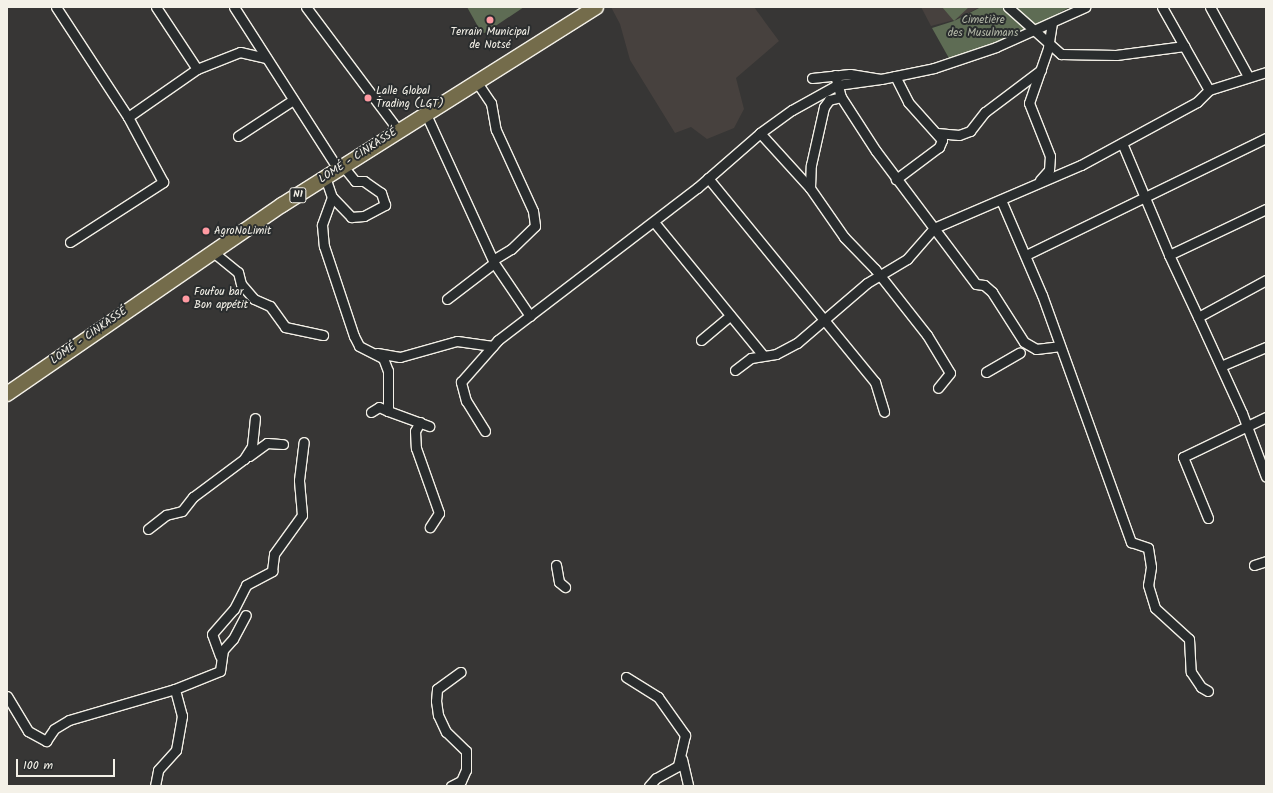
<!DOCTYPE html>
<html>
<head>
<meta charset="utf-8">
<style>
  body { margin:0 }
  #map { position:relative; width:1273px; height:793px; overflow:hidden; background:#373635; font-family:Kalam,sans-serif }
  div>[style] { position:absolute }
  .built>* { inset:0; background:#47413e }
  .green>* { inset:0; background:#5e6c54 }
  .roads { filter:drop-shadow(1px 0 #f4f1e8) drop-shadow(-1px 0 #f4f1e8) drop-shadow(0 1px #f4f1e8) drop-shadow(0 -1px #f4f1e8) }
  .minor>* { height:9px; margin:-4.5px; padding:0 4.5px; transform-origin:4.5px; border-radius:4.5px; background:#2a2d2e }
  .highway>* { height:14px; margin:-7px; padding:0 7px; transform-origin:7px; border-radius:7px; background:#746c4b }
  .dots>* { width:11px; height:11px; translate:-50% -50%; box-sizing:border-box; border:2px solid #2a2d2e; border-radius:50% }
  span { translate:-50% -50%; white-space:nowrap; text-align:center; line-height:1.15; -webkit-text-stroke:4px #2a2d2e; paint-order:stroke }
  .shield-label span { padding:1px 3px; background:#2a2d2e; border:1px solid; border-radius:3px; -webkit-text-stroke-width:0 }
  .shield-label { font-size:10px; color:#f4f1e8; font-weight:700 }
  .park-label { font-size:11px; color:#b0b5a5 }
  .poi-label { font-size:11px; color:#f4f1e8 }
  .left { translate:0 -50%; text-align:left }
  .street-label { font-size:11px; color:#f4f1e8 }
  .frame { position:absolute; inset:0; border:8px solid #f4f1e8; pointer-events:none }
  .scale { position:absolute; left:16px; top:759px; width:99px; height:18px; box-sizing:border-box; border:2px solid #f4f1e8; border-top:0; padding-left:5px; font-size:12px; line-height:14px; white-space:nowrap; color:#f4f1e8; -webkit-text-stroke:3px #2a2d2e; paint-order:stroke }
</style>
</head>
<body>
<div id="map">
  <div class="built">
    <i style="clip-path:polygon(611px 7px,754px 7px,779px 41px,736px 78px,744px 109px,734px 128px,707px 139px,691px 127px,675px 133px,630px 60px,620px 24px)"></i>
    <i style="clip-path:polygon(921px 7px,980px 7px,954px 20px,931px 26px)"></i>
  </div>
  <div class="green">
    <i style="clip-path:polygon(467px 7px,524px 7px,485px 33px,481px 32px)"></i>
    <i style="clip-path:polygon(942px 7px,969px 7px,954px 21px,981px 7px,1003px 7px,1027px 30px,950px 60px,932px 28px,954px 21px)"></i>
    <i style="clip-path:polygon(1013px 7px,1070px 7px,1035px 26px)"></i>
  </div>
  <div class="roads">
    <div class="minor">
      <i style="left:56px;top:7px;width:131px;rotate:56.8deg"></i>
      <i style="left:128px;top:117px;width:84px;rotate:-34.8deg"></i>
      <i style="left:197px;top:69px;width:46px;rotate:-21.6deg"></i>
      <i style="left:240px;top:52px;width:27px;rotate:13deg"></i>
      <i style="left:156px;top:7px;width:74px;rotate:56.5deg"></i>
      <i style="left:234px;top:7px;width:193px;rotate:57.3deg"></i>
      <i style="left:306px;top:7px;width:154px;rotate:53.2deg"></i>
      <i style="left:1008px;top:7px;width:71px;rotate:41.6deg"></i>
      <i style="left:1061px;top:54px;width:55px;rotate:1deg"></i>
      <i style="left:1116px;top:55px;width:69px;rotate:-7.5deg"></i>
      <i style="left:1162px;top:7px;width:95px;rotate:60.5deg"></i>
      <i style="left:1210px;top:7px;width:79px;rotate:61.2deg"></i>
      <i style="left:835px;top:75px;width:23px;rotate:75deg"></i>
      <i style="left:841px;top:97px;width:64px;rotate:57.1deg"></i>
      <i style="left:876px;top:151px;width:166px;rotate:53.1deg"></i>
      <i style="left:976px;top:284px;width:8px;rotate:7deg"></i>
      <i style="left:984px;top:285px;width:11px;rotate:41deg"></i>
      <i style="left:992px;top:292px;width:59px;rotate:57.4deg"></i>
      <i style="left:1024px;top:342px;width:14px;rotate:30deg"></i>
      <i style="left:1036px;top:349px;width:23px;rotate:-7deg"></i>
      <i style="left:895px;top:76px;width:29px;rotate:63deg"></i>
      <i style="left:908px;top:102px;width:51px;rotate:48.2deg"></i>
      <i style="left:942px;top:140px;width:8px;rotate:113deg"></i>
      <i style="left:939px;top:147px;width:54px;rotate:143.3deg"></i>
      <i style="left:812px;top:78px;width:38px;rotate:-6deg"></i>
      <i style="left:850px;top:74px;width:31px;rotate:9deg"></i>
      <i style="left:881px;top:79px;width:54px;rotate:-11.7deg"></i>
      <i style="left:934px;top:68px;width:65px;rotate:-18.7deg"></i>
      <i style="left:996px;top:47px;width:98px;rotate:-24.2deg"></i>
      <i style="left:476px;top:81px;width:27px;rotate:56deg"></i>
      <i style="left:491px;top:103px;width:27px;rotate:80deg"></i>
      <i style="left:496px;top:130px;width:89px;rotate:65.4deg"></i>
      <i style="left:533px;top:211px;width:15px;rotate:82deg"></i>
      <i style="left:535px;top:226px;width:33px;rotate:136deg"></i>
      <i style="left:511px;top:249px;width:21px;rotate:149deg"></i>
      <i style="left:425px;top:112px;width:166px;rotate:65.4deg"></i>
      <i style="left:494px;top:263px;width:64px;rotate:55.8deg"></i>
      <i style="left:760px;top:133px;width:74px;rotate:47.7deg"></i>
      <i style="left:810px;top:188px;width:60px;rotate:55.2deg"></i>
      <i style="left:844px;top:237px;width:45px;rotate:45.9deg"></i>
      <i style="left:875px;top:269px;width:84px;rotate:51.8deg"></i>
      <i style="left:927px;top:335px;width:44px;rotate:58.8deg"></i>
      <i style="left:950px;top:373px;width:19px;rotate:129deg"></i>
      <i style="left:937px;top:133px;width:22px;rotate:5deg"></i>
      <i style="left:959px;top:135px;width:12px;rotate:-20deg"></i>
      <i style="left:970px;top:131px;width:24px;rotate:-52deg"></i>
      <i style="left:985px;top:112px;width:70px;rotate:-36.9deg"></i>
      <i style="left:238px;top:136px;width:66px;rotate:-33.2deg"></i>
      <i style="left:1122px;top:143px;width:121px;rotate:67.2deg"></i>
      <i style="left:1169px;top:255px;width:107px;rotate:-25.4deg"></i>
      <i style="left:325px;top:177px;width:21px;rotate:71deg"></i>
      <i style="left:332px;top:197px;width:30px;rotate:110deg"></i>
      <i style="left:322px;top:225px;width:21px;rotate:85deg"></i>
      <i style="left:324px;top:246px;width:95px;rotate:71.6deg"></i>
      <i style="left:354px;top:336px;width:11px;rotate:63deg"></i>
      <i style="left:359px;top:346px;width:27px;rotate:27deg"></i>
      <i style="left:383px;top:358px;width:14px;rotate:69deg"></i>
      <i style="left:388px;top:371px;width:40px;rotate:90deg"></i>
      <i style="left:388px;top:411px;width:44px;rotate:20.1deg"></i>
      <i style="left:708px;top:178px;width:264px;rotate:50.7deg"></i>
      <i style="left:875px;top:382px;width:31px;rotate:73deg"></i>
      <i style="left:1040px;top:180px;width:13px;rotate:-48deg"></i>
      <i style="left:1049px;top:170px;width:14px;rotate:-86deg"></i>
      <i style="left:1050px;top:156px;width:57px;rotate:-111.6deg"></i>
      <i style="left:1029px;top:103px;width:58px;rotate:-70.9deg"></i>
      <i style="left:1048px;top:48px;width:25px;rotate:-81deg"></i>
      <i style="left:810px;top:188px;width:23px;rotate:-88deg"></i>
      <i style="left:811px;top:165px;width:59px;rotate:-77.4deg"></i>
      <i style="left:824px;top:107px;width:9px;rotate:-54deg"></i>
      <i style="left:829px;top:100px;width:12px;rotate:-14deg"></i>
      <i style="left:332px;top:197px;width:28px;rotate:46deg"></i>
      <i style="left:351px;top:217px;width:13px;rotate:-4deg"></i>
      <i style="left:364px;top:216px;width:24px;rotate:-28deg"></i>
      <i style="left:385px;top:205px;width:13px;rotate:-108deg"></i>
      <i style="left:381px;top:193px;width:21px;rotate:-145deg"></i>
      <i style="left:364px;top:181px;width:9px;rotate:180deg"></i>
      <i style="left:355px;top:181px;width:19px;rotate:-129deg"></i>
      <i style="left:1001px;top:200px;width:103px;rotate:66.7deg"></i>
      <i style="left:1042px;top:295px;width:263px;rotate:70.2deg"></i>
      <i style="left:1131px;top:542px;width:18px;rotate:19deg"></i>
      <i style="left:1148px;top:548px;width:19px;rotate:81deg"></i>
      <i style="left:1151px;top:567px;width:18px;rotate:99deg"></i>
      <i style="left:1148px;top:585px;width:24px;rotate:73deg"></i>
      <i style="left:1155px;top:608px;width:46px;rotate:42.4deg"></i>
      <i style="left:1189px;top:639px;width:33px;rotate:87deg"></i>
      <i style="left:1191px;top:672px;width:18px;rotate:56deg"></i>
      <i style="left:1201px;top:687px;width:8px;rotate:30deg"></i>
      <i style="left:654px;top:222px;width:171px;rotate:50.7deg"></i>
      <i style="left:70px;top:242px;width:111px;rotate:-32.8deg"></i>
      <i style="left:163px;top:182px;width:74px;rotate:-118.3deg"></i>
      <i style="left:213px;top:252px;width:32px;rotate:39deg"></i>
      <i style="left:238px;top:272px;width:12px;rotate:76deg"></i>
      <i style="left:241px;top:284px;width:20px;rotate:49deg"></i>
      <i style="left:254px;top:299px;width:17px;rotate:24deg"></i>
      <i style="left:270px;top:306px;width:26px;rotate:54deg"></i>
      <i style="left:285px;top:327px;width:39px;rotate:12deg"></i>
      <i style="left:1026px;top:255px;width:267px;rotate:-26deg"></i>
      <i style="left:1169px;top:255px;width:68px;rotate:64.9deg"></i>
      <i style="left:1266px;top:280px;width:77px;rotate:151.4deg"></i>
      <i style="left:1198px;top:317px;width:106px;rotate:65.4deg"></i>
      <i style="left:1242px;top:413px;width:68px;rotate:69.4deg"></i>
      <i style="left:447px;top:299px;width:59px;rotate:-37.5deg"></i>
      <i style="left:701px;top:340px;width:38px;rotate:-40deg"></i>
      <i style="left:377px;top:353px;width:23px;rotate:10deg"></i>
      <i style="left:400px;top:357px;width:59px;rotate:-15.7deg"></i>
      <i style="left:457px;top:341px;width:36px;rotate:8deg"></i>
      <i style="left:1221px;top:366px;width:49px;rotate:-22.9deg"></i>
      <i style="left:735px;top:370px;width:20px;rotate:-37deg"></i>
      <i style="left:751px;top:358px;width:25px;rotate:-9deg"></i>
      <i style="left:776px;top:354px;width:24px;rotate:-28deg"></i>
      <i style="left:797px;top:343px;width:92px;rotate:-40.6deg"></i>
      <i style="left:867px;top:283px;width:47px;rotate:-31deg"></i>
      <i style="left:907px;top:259px;width:41px;rotate:-48.9deg"></i>
      <i style="left:934px;top:228px;width:160px;rotate:-23.2deg"></i>
      <i style="left:1081px;top:165px;width:132px;rotate:-28.5deg"></i>
      <i style="left:1197px;top:102px;width:17px;rotate:-45deg"></i>
      <i style="left:1209px;top:90px;width:60px;rotate:-17.5deg"></i>
      <i style="left:986px;top:372px;width:39px;rotate:-30deg"></i>
      <i style="left:371px;top:412px;width:9px;rotate:-32deg"></i>
      <i style="left:379px;top:407px;width:10px;rotate:24deg"></i>
      <i style="left:420px;top:422px;width:10px;rotate:119deg"></i>
      <i style="left:415px;top:431px;width:17px;rotate:87deg"></i>
      <i style="left:416px;top:448px;width:69px;rotate:70.5deg"></i>
      <i style="left:439px;top:513px;width:17px;rotate:123deg"></i>
      <i style="left:485px;top:431px;width:36px;rotate:-122deg"></i>
      <i style="left:466px;top:401px;width:20px;rotate:-105deg"></i>
      <i style="left:461px;top:382px;width:56px;rotate:-48.6deg"></i>
      <i style="left:498px;top:340px;width:250px;rotate:-37.4deg"></i>
      <i style="left:697px;top:188px;width:84px;rotate:-41.1deg"></i>
      <i style="left:760px;top:133px;width:39px;rotate:-36deg"></i>
      <i style="left:792px;top:110px;width:51px;rotate:-29.1deg"></i>
      <i style="left:837px;top:85px;width:44px;rotate:-7.8deg"></i>
      <i style="left:249px;top:456px;width:22px;rotate:-36deg"></i>
      <i style="left:267px;top:443px;width:16px;rotate:4deg"></i>
      <i style="left:1208px;top:518px;width:66px;rotate:-112.3deg"></i>
      <i style="left:1183px;top:457px;width:92px;rotate:-25.7deg"></i>
      <i style="left:148px;top:529px;width:23px;rotate:-38deg"></i>
      <i style="left:166px;top:515px;width:16px;rotate:-14deg"></i>
      <i style="left:182px;top:511px;width:18px;rotate:-52deg"></i>
      <i style="left:193px;top:497px;width:64px;rotate:-36.7deg"></i>
      <i style="left:244px;top:459px;width:15px;rotate:-58deg"></i>
      <i style="left:252px;top:446px;width:28px;rotate:-84deg"></i>
      <i style="left:556px;top:565px;width:17px;rotate:80deg"></i>
      <i style="left:559px;top:582px;width:8px;rotate:40deg"></i>
      <i style="left:1254px;top:565px;width:13px;rotate:-18deg"></i>
      <i style="left:220px;top:656px;width:23px;rotate:-110deg"></i>
      <i style="left:212px;top:634px;width:33px;rotate:-49deg"></i>
      <i style="left:234px;top:609px;width:27px;rotate:-63deg"></i>
      <i style="left:246px;top:585px;width:30px;rotate:-28deg"></i>
      <i style="left:272px;top:571px;width:17px;rotate:-83deg"></i>
      <i style="left:274px;top:554px;width:48px;rotate:-54.3deg"></i>
      <i style="left:302px;top:515px;width:35px;rotate:-95deg"></i>
      <i style="left:299px;top:480px;width:38px;rotate:-83deg"></i>
      <i style="left:626px;top:677px;width:38px;rotate:32deg"></i>
      <i style="left:658px;top:697px;width:47px;rotate:54.6deg"></i>
      <i style="left:685px;top:735px;width:32px;rotate:103deg"></i>
      <i style="left:678px;top:766px;width:25px;rotate:151deg"></i>
      <i style="left:656px;top:778px;width:11px;rotate:131deg"></i>
      <i style="left:7px;top:696px;width:41px;rotate:59deg"></i>
      <i style="left:28px;top:731px;width:21px;rotate:29deg"></i>
      <i style="left:46px;top:741px;width:14px;rotate:-56deg"></i>
      <i style="left:54px;top:729px;width:17px;rotate:-31deg"></i>
      <i style="left:69px;top:720px;width:110px;rotate:-16.3deg"></i>
      <i style="left:175px;top:689px;width:48px;rotate:-21.8deg"></i>
      <i style="left:220px;top:671px;width:21px;rotate:-82deg"></i>
      <i style="left:223px;top:650px;width:15px;rotate:-48deg"></i>
      <i style="left:233px;top:639px;width:27px;rotate:-62deg"></i>
      <i style="left:682px;top:759px;width:28px;rotate:77deg"></i>
      <i style="left:155px;top:786px;width:16px;rotate:-79deg"></i>
      <i style="left:158px;top:770px;width:27px;rotate:-48deg"></i>
      <i style="left:176px;top:750px;width:35px;rotate:-80deg"></i>
      <i style="left:182px;top:716px;width:28px;rotate:-105deg"></i>
      <i style="left:451px;top:786px;width:11px;rotate:-27deg"></i>
      <i style="left:461px;top:781px;width:12px;rotate:-66deg"></i>
      <i style="left:466px;top:770px;width:19px;rotate:-90deg"></i>
      <i style="left:466px;top:751px;width:28px;rotate:-136deg"></i>
      <i style="left:446px;top:732px;width:19px;rotate:-115deg"></i>
      <i style="left:438px;top:715px;width:14px;rotate:-98deg"></i>
      <i style="left:436px;top:701px;width:12px;rotate:-85deg"></i>
      <i style="left:437px;top:689px;width:29px;rotate:-36deg"></i>
    </div>
    <div class="highway">
      <i style="left:7px;top:394px;width:334px;rotate:-34.5deg"></i>
      <i style="left:282px;top:205px;width:371px;rotate:-32.2deg"></i>
    </div>
  </div>
  <div class="dots">
    <i style="left:490px;top:20px;background:#ff9aa2"></i>
    <i style="left:368px;top:98px;background:#ff9aa2"></i>
    <i style="left:206px;top:231px;background:#ff9aa2"></i>
    <i style="left:186px;top:299px;background:#ff9aa2"></i>
  </div>
  <div class="shield-label">
    <span style="left:298px;top:195px">N1</span>
  </div>
  <div class="park-label">
    <span style="left:983px;top:27px">Cimetière<br>des Musulmans</span>
  </div>
  <div class="poi-label">
    <span style="left:490px;top:39px">Terrain Municipal<br>de Notsé</span>
    <span class="left" style="left:376px;top:98px">Lalle Global<br>Trading (LGT)</span>
    <span class="left" style="left:214px;top:231px">AgroNoLimit</span>
    <span class="left" style="left:194px;top:299px">Foufou bar<br>Bon appétit</span>
  </div>
  <div class="street-label">
    <span style="left:358px;top:156px;rotate:-33deg">LOMÉ - CINKASSÉ</span>
    <span style="left:89px;top:336px;rotate:-35deg">LOMÉ - CINKASSÉ</span>
  </div>
  <div class="frame"></div>
  <div class="scale">100 m</div>
</div>
</body>
</html>
